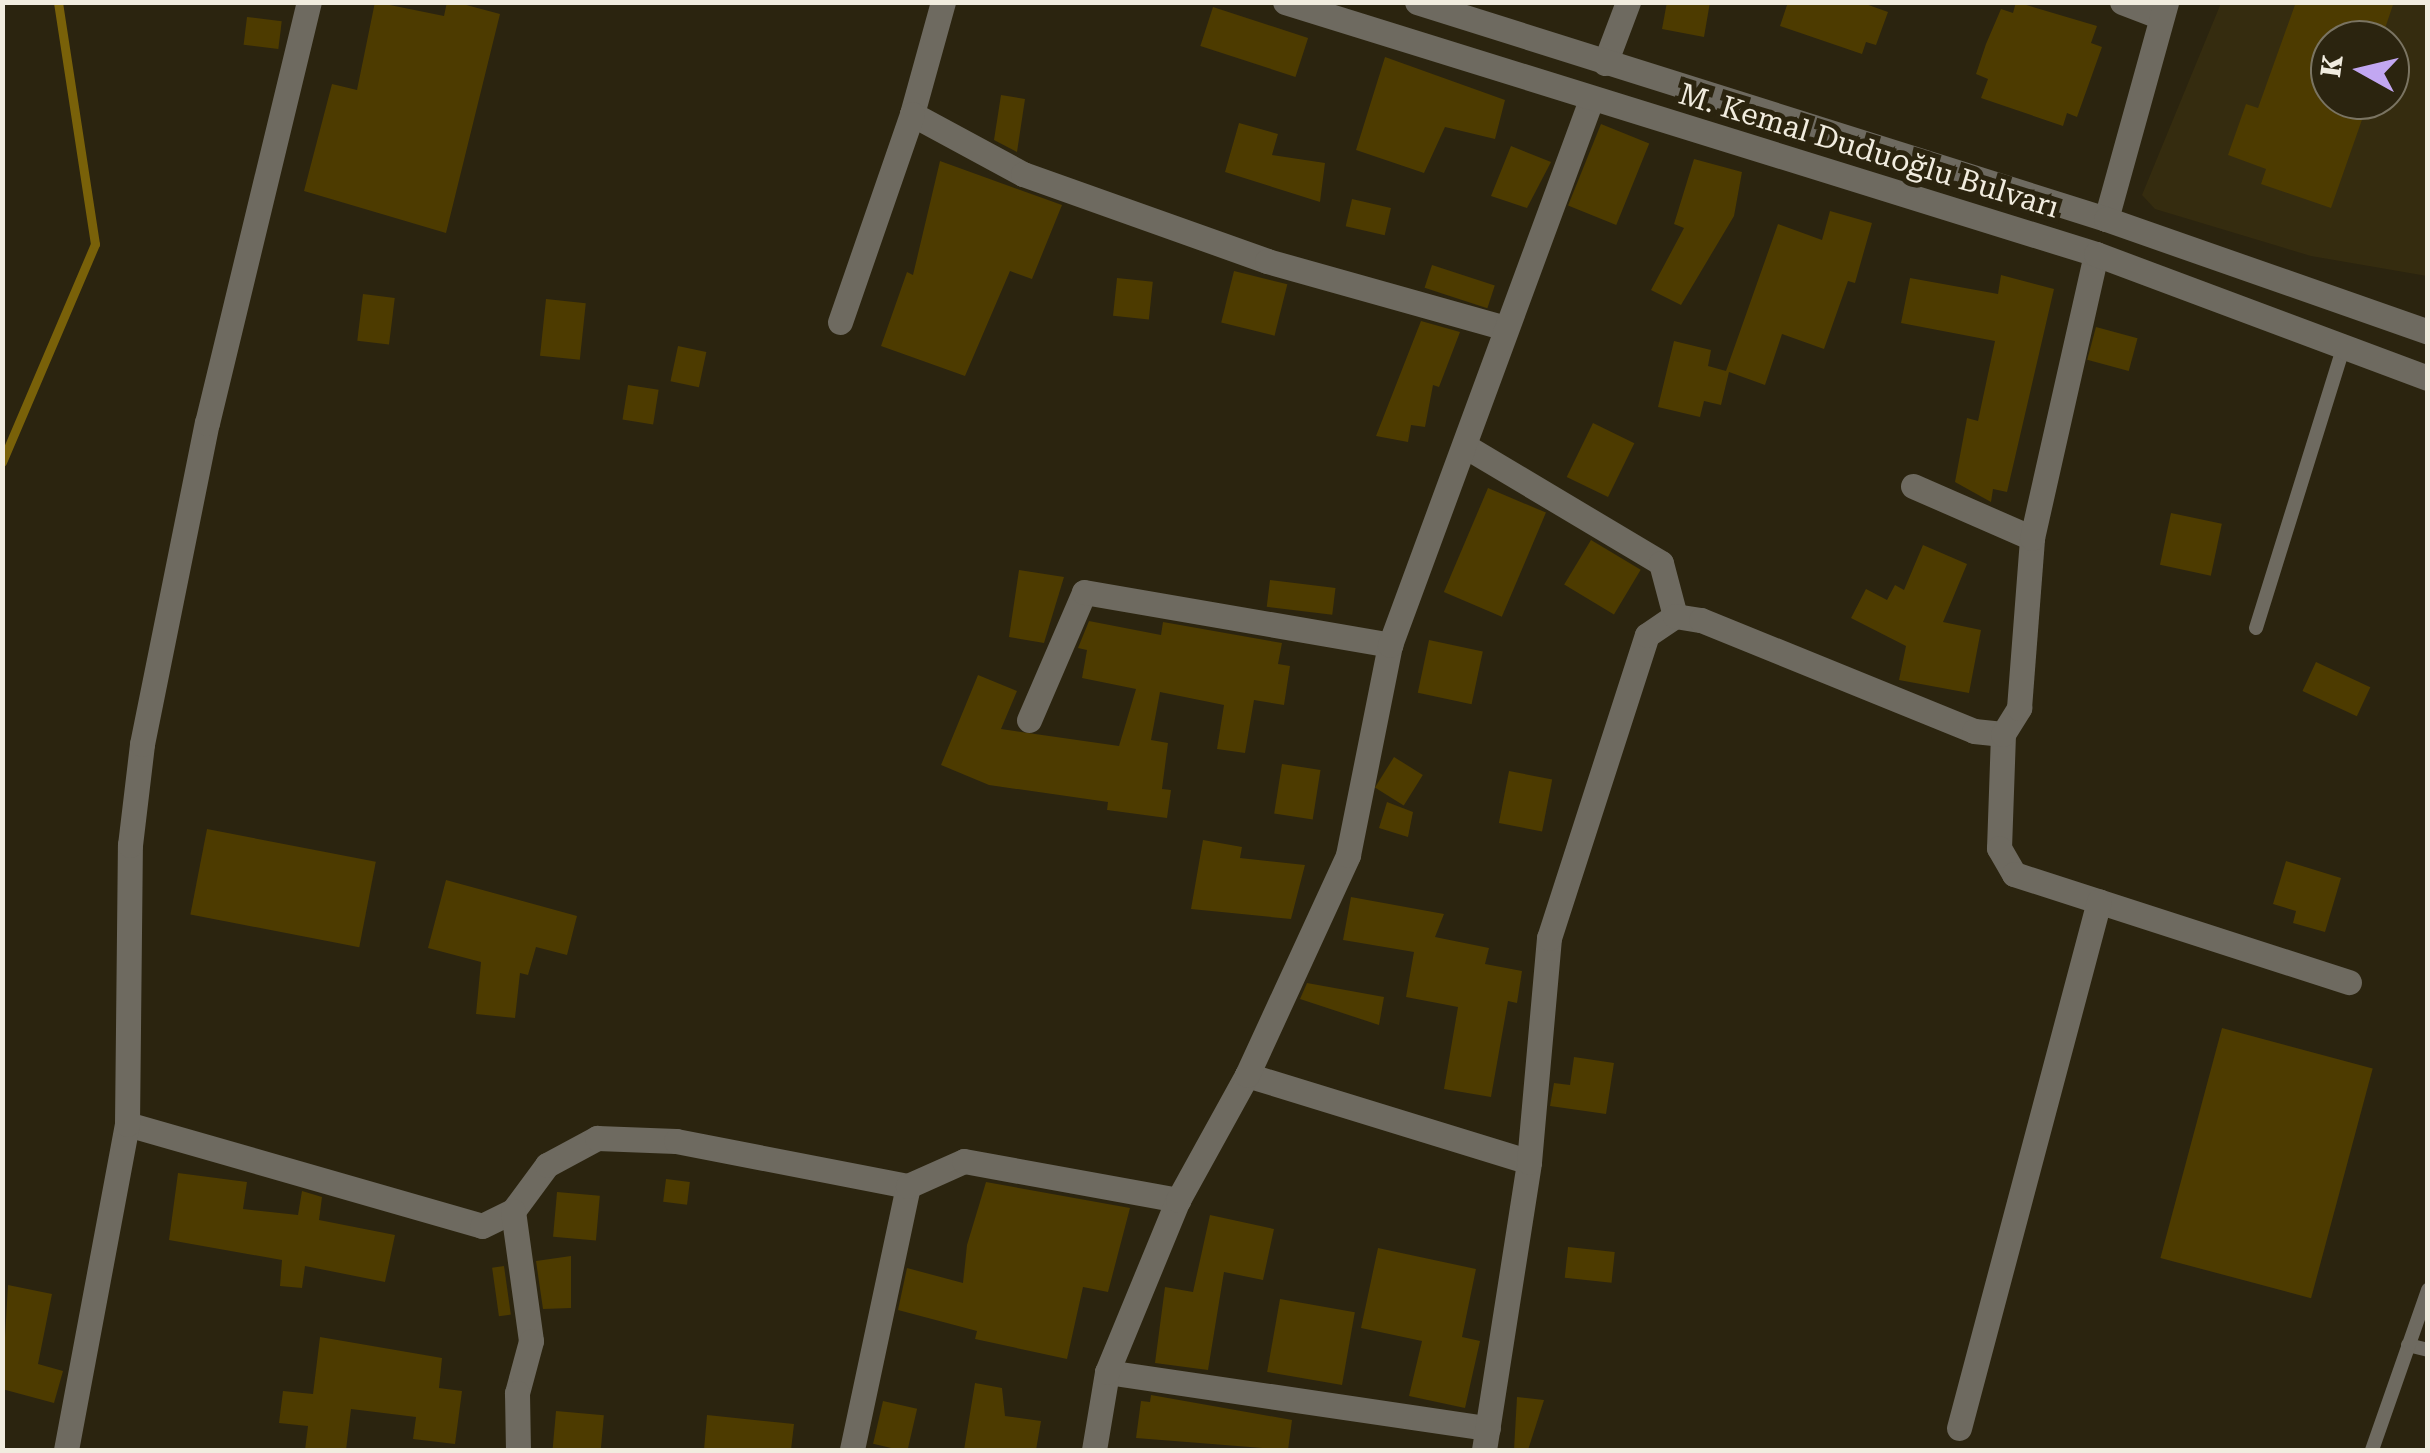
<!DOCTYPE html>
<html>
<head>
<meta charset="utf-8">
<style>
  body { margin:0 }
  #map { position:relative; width:2430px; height:1453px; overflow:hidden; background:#2b240f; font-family:"Roboto Serif",serif }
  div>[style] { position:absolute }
  .built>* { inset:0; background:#352c0f }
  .stream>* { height:9px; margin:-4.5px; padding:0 4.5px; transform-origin:4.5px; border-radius:4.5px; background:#796109 }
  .building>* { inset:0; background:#4d3b00; transform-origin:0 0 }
  .service>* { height:14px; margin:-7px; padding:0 7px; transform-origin:7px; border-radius:7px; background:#6e6a60 }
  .minor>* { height:25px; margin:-12.5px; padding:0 12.5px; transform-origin:12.5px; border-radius:12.5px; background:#6e6a60 }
  .tertiary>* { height:25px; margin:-12.5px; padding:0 12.5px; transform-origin:12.5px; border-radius:12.5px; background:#6e6a60 }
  span { translate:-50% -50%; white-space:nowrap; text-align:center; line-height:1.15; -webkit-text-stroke:10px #2b240f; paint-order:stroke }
  .street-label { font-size:30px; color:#f1ecdf }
  .frame { position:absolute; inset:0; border:5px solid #f1ecdf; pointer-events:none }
  .north { position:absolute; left:2310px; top:20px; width:100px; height:100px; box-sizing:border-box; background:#2b240f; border:2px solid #7a7462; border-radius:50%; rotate:278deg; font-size:28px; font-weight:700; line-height:40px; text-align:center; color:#f1ecdf }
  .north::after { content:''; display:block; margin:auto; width:35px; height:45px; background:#c2a7f2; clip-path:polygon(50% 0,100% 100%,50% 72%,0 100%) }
</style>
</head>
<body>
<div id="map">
  <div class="built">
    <i style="clip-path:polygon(evenodd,2221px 3px,2427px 3px,2427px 276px,2311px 256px,2155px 209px,2142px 195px,2221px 3px,2330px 40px,2390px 40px,2390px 100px,2330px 100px,2330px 40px)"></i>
  </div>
  <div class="stream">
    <i style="left:2px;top:462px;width:237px;rotate:-66.9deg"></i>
    <i style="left:95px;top:244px;width:245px;rotate:-98.7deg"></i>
  </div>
  <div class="building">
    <i style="clip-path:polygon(375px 2px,444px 16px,447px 2px,455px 2px,500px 14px,446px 233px,304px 191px,332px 84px,357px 90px)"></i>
    <i style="clip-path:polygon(1667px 2px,1710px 2px,1704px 37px,1662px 29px)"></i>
    <i style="clip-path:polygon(1788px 2px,1860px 2px,1888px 12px,1876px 45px,1866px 42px,1862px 54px,1780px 26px)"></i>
    <i style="clip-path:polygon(2016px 2px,2097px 26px,2091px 43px,2102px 47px,2077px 117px,2067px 113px,2063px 126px,1981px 98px,1988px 79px,1976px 74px,1986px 44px,2001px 9px,2013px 13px)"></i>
    <i style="clip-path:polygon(2296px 2px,2394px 2px,2381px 40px,2330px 40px,2330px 100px,2357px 100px,2354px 111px,2364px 114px,2331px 208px,2261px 184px,2266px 169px,2228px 155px,2246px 104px,2258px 108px)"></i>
    <i style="left:1213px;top:7px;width:100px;height:41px;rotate:18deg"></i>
    <i style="left:247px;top:17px;width:35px;height:28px;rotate:7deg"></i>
    <i style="clip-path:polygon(1385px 57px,1505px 100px,1495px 139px,1445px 127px,1424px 173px,1356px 150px)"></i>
    <i style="clip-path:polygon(1001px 95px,1025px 99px,1017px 152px,994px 140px)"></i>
    <i style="clip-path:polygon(1239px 123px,1278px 134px,1272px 155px,1325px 163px,1320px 202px,1225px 172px)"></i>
    <i style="left:1601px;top:124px;width:52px;height:88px;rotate:22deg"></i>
    <i style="clip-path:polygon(1511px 146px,1551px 162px,1527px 208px,1491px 196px)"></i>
    <i style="clip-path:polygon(1694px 159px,1742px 172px,1734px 216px,1681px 305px,1651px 290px,1684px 228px,1674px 224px)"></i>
    <i style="clip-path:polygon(940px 161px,1062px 205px,1032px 279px,1010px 271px,965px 376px,881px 346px,907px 272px,913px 275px)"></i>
    <i style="left:1352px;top:199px;width:40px;height:28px;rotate:13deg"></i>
    <i style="clip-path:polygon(1830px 211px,1872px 223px,1855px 283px,1848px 281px,1824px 349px,1782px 334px,1765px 385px,1729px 372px,1721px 405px,1704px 401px,1700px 417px,1658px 407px,1674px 341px,1711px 350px,1708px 366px,1726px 371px,1778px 224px,1822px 240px)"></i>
    <i style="left:1432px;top:265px;width:66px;height:24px;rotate:18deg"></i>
    <i style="left:1234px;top:271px;width:55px;height:53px;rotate:14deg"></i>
    <i style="clip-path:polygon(2001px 275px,2054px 289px,2007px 492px,1993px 489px,1991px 502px,1955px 482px,1967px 418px,1978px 421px,1995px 341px,1901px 323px,1910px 278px,1998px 294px)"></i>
    <i style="left:1117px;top:278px;width:36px;height:38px;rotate:6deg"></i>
    <i style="left:363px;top:294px;width:32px;height:47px;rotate:7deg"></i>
    <i style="left:546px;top:299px;width:40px;height:57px;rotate:6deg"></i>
    <i style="clip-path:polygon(1421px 321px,1460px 332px,1439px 387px,1433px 385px,1425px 427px,1411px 425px,1408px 442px,1376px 436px)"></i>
    <i style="left:2096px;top:327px;width:43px;height:34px;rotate:15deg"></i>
    <i style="left:678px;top:346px;width:29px;height:36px;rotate:12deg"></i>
    <i style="left:628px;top:385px;width:31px;height:35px;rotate:9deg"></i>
    <i style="left:1593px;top:423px;width:46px;height:60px;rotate:26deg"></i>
    <i style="left:1488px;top:488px;width:63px;height:113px;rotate:23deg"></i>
    <i style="left:2171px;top:513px;width:52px;height:53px;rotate:12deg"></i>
    <i style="left:1591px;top:540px;width:58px;height:52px;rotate:31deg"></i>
    <i style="clip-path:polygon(1923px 545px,1967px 564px,1943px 622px,1981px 630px,1969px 693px,1899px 680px,1906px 646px,1851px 618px,1866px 589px,1887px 600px,1895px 585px,1904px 590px)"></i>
    <i style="clip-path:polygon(1019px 570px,1064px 577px,1044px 643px,1009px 637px)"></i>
    <i style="left:1270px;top:580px;width:66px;height:27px;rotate:7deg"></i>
    <i style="clip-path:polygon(1089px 621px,1161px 635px,1163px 622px,1282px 643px,1278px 664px,1290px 666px,1284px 705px,1254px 700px,1245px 753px,1217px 749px,1224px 705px,1160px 692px,1151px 740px,1168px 743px,1162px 789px,1171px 790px,1167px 818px,1107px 810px,1108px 802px,989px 785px,941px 765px,978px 675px,1017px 691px,1001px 729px,1119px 746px,1136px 689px,1082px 678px,1087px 650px,1078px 648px)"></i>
    <i style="left:1429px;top:640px;width:55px;height:54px;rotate:12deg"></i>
    <i style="left:2316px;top:662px;width:60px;height:32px;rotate:25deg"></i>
    <i style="left:1394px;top:757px;width:34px;height:36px;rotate:32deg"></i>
    <i style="left:1282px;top:764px;width:39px;height:50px;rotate:9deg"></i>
    <i style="left:1509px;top:771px;width:44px;height:53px;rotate:11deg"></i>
    <i style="clip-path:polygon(1387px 802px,1413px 812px,1408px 837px,1379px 828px)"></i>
    <i style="left:207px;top:829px;width:172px;height:87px;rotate:11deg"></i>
    <i style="clip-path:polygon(1203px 840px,1242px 847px,1240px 858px,1305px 865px,1291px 919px,1191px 909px)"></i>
    <i style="clip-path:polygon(2286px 861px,2341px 878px,2325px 932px,2293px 923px,2296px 911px,2273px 904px)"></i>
    <i style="clip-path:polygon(446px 880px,577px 916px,567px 955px,536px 947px,528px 975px,520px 973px,515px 1018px,476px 1014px,481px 962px,428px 948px)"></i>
    <i style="clip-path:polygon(1351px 897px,1444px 914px,1435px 937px,1489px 948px,1485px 964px,1522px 971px,1517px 1003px,1508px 1001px,1491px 1097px,1444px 1089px,1458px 1007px,1406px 997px,1414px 952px,1343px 940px)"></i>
    <i style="clip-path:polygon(1307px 983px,1384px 997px,1379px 1025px,1300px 999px)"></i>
    <i style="left:2222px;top:1028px;width:156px;height:238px;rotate:15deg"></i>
    <i style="clip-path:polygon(1574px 1057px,1614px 1063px,1606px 1114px,1550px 1106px,1554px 1083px,1570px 1085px)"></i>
    <i style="clip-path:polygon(178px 1173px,247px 1182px,243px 1209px,298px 1215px,302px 1191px,322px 1197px,319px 1220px,395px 1235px,385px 1282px,305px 1266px,302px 1288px,280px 1286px,282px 1260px,169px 1240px)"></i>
    <i style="left:666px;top:1179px;width:24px;height:23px;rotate:7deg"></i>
    <i style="clip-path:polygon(986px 1182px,1130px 1208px,1108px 1292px,1083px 1287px,1067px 1359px,975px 1339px,977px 1331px,898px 1310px,907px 1268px,963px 1283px,967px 1245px)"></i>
    <i style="left:557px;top:1192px;width:43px;height:45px;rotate:5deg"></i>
    <i style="clip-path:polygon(1210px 1215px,1274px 1229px,1263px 1280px,1224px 1272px,1208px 1370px,1155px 1363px,1165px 1287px,1193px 1292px)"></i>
    <i style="left:1568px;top:1247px;width:47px;height:31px;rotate:6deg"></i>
    <i style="clip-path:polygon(1378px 1248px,1476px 1269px,1462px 1337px,1480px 1341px,1465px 1408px,1409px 1396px,1422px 1341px,1361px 1328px)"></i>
    <i style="clip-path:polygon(571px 1256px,571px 1308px,543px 1309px,536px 1261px)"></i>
    <i style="left:504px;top:1266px;width:49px;height:12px;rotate:82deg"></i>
    <i style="clip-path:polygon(8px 1285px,52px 1294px,38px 1364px,63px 1371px,54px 1403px,2px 1389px)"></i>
    <i style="left:1280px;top:1299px;width:76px;height:74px;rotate:10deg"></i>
    <i style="clip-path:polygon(320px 1337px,442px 1358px,439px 1388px,462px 1391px,455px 1444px,413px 1439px,416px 1417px,351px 1409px,346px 1450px,305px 1450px,308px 1426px,279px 1423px,283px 1391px,313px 1394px)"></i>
    <i style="clip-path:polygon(975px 1383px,1002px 1388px,1005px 1416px,1041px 1421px,1036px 1450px,964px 1450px)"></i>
    <i style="clip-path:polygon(1151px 1395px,1292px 1420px,1288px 1450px,1136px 1438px,1141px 1401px,1150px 1402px)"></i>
    <i style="clip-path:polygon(1517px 1397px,1544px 1400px,1528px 1450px,1514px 1450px)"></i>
    <i style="left:883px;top:1401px;width:35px;height:44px;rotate:13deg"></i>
    <i style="left:556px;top:1411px;width:48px;height:39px;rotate:5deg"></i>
    <i style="clip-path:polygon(707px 1415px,794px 1424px,791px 1450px,704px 1450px)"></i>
  </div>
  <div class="service">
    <i style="left:2256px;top:628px;width:295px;rotate:-72.7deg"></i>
    <i style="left:2408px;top:1345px;width:21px;rotate:14deg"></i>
    <i style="left:2372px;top:1450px;width:170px;rotate:-70.7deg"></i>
  </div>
  <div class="minor">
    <i style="left:943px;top:2px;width:116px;rotate:105.5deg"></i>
    <i style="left:912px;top:114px;width:126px;rotate:28.4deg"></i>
    <i style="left:1023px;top:174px;width:259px;rotate:19.6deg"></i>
    <i style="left:1267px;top:261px;width:247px;rotate:15.7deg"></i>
    <i style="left:2122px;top:2px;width:42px;rotate:21deg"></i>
    <i style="left:1605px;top:63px;width:65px;rotate:-69.3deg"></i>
    <i style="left:2106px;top:219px;width:225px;rotate:-74.5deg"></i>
    <i style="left:840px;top:322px;width:220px;rotate:-70.9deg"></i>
    <i style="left:1465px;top:446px;width:228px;rotate:30.8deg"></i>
    <i style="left:1661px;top:563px;width:55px;rotate:75.2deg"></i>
    <i style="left:1913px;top:486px;width:130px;rotate:23.6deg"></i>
    <i style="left:1029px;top:720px;width:139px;rotate:-66.7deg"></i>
    <i style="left:1084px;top:592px;width:311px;rotate:9.8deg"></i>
    <i style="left:2003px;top:734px;width:114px;rotate:92deg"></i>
    <i style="left:1999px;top:848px;width:30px;rotate:60deg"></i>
    <i style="left:2014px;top:874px;width:352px;rotate:17.9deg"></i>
    <i style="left:1247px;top:1075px;width:295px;rotate:17.1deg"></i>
    <i style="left:127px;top:1124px;width:369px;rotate:16deg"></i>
    <i style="left:482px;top:1226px;width:34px;rotate:-26deg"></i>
    <i style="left:513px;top:1211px;width:57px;rotate:-53.5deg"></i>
    <i style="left:547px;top:1165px;width:57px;rotate:-28.4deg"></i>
    <i style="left:597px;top:1138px;width:79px;rotate:2.2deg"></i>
    <i style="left:676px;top:1141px;width:236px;rotate:11deg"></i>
    <i style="left:908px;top:1186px;width:270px;rotate:102deg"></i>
    <i style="left:908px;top:1186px;width:61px;rotate:-24.1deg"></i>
    <i style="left:964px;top:1161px;width:218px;rotate:10.3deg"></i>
    <i style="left:513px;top:1211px;width:131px;rotate:82.1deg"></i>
    <i style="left:531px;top:1341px;width:54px;rotate:105.1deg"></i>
    <i style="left:517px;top:1393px;width:57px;rotate:89deg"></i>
    <i style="left:1107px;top:1372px;width:385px;rotate:8.4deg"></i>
    <i style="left:1959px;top:1428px;width:545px;rotate:-75.12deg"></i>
    <i style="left:66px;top:1450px;width:332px;rotate:-79.4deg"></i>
    <i style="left:127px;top:1124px;width:279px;rotate:-89.4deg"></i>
    <i style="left:130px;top:845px;width:102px;rotate:-83.2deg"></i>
    <i style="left:142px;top:744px;width:328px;rotate:-78.6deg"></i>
    <i style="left:207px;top:423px;width:433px;rotate:-76.4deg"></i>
    <i style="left:1094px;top:1450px;width:79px;rotate:-80.5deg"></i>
    <i style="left:1107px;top:1372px;width:186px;rotate:-67.6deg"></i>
    <i style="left:1178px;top:1200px;width:143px;rotate:-61.1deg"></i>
    <i style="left:1247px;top:1075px;width:242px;rotate:-65.3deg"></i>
    <i style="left:1348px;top:855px;width:214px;rotate:-78.7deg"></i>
    <i style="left:1390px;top:645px;width:581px;rotate:-69.76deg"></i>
    <i style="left:1484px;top:1450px;width:291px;rotate:-81.1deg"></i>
    <i style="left:1529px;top:1162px;width:225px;rotate:-84.9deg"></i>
    <i style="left:1549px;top:938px;width:318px;rotate:-72.1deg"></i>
    <i style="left:1647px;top:635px;width:34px;rotate:-34deg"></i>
    <i style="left:1675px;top:616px;width:26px;rotate:9deg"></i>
    <i style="left:1701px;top:620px;width:295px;rotate:22.1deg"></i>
    <i style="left:1974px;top:731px;width:29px;rotate:6deg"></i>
    <i style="left:2003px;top:734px;width:31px;rotate:-58deg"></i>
    <i style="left:2019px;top:708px;width:170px;rotate:-85.6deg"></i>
    <i style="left:2032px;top:538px;width:291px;rotate:-77.3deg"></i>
  </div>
  <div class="tertiary">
    <i style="left:1285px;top:2px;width:849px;rotate:17.26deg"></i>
    <i style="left:2096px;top:254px;width:354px;rotate:20.5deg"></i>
    <i style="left:1417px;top:2px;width:722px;rotate:17.48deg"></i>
    <i style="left:2106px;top:219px;width:341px;rotate:19.3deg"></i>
  </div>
  <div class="street-label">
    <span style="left:1869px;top:151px;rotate:17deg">M. Kemal Duduoğlu Bulvarı</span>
  </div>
  <div class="frame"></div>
  <div class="north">K</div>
</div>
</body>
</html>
